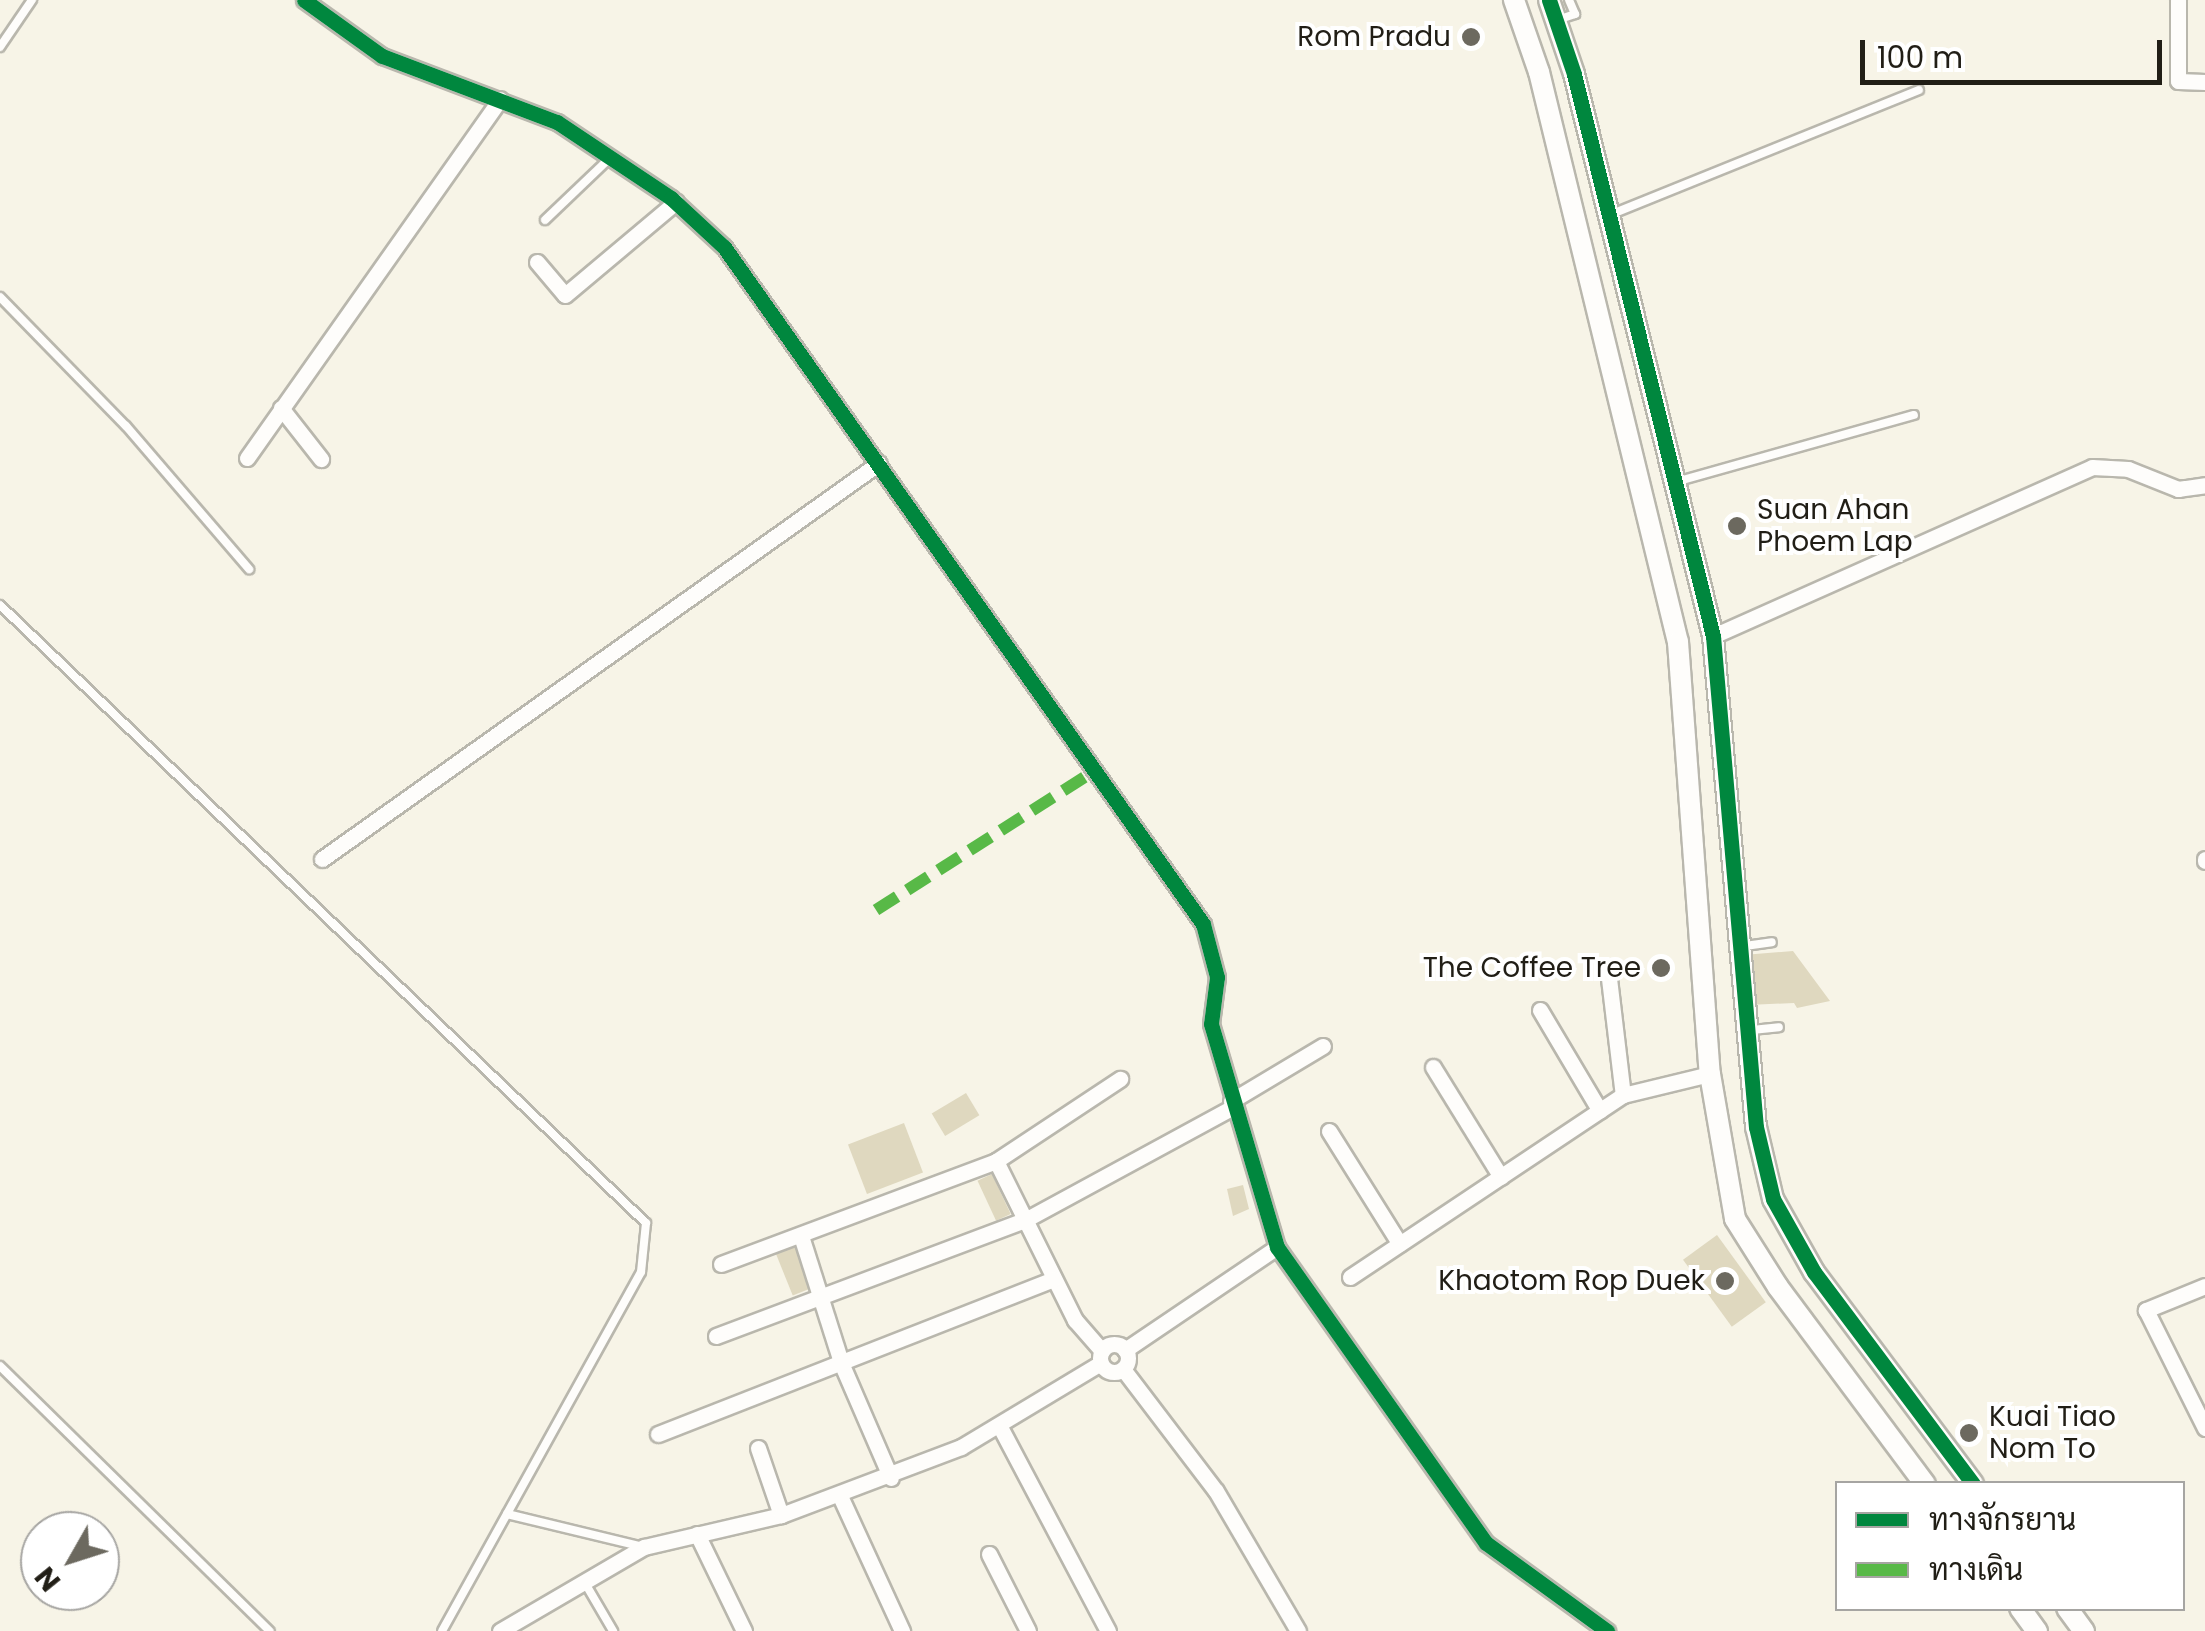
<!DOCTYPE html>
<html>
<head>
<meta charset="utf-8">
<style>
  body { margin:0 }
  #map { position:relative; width:2205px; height:1631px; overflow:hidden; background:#f7f4e7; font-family:Poppins,Sarabun,sans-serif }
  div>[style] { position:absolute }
  .building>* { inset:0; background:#dfd8bf; transform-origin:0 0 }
  .roads { filter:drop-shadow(2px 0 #b9b7ad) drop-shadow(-2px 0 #b9b7ad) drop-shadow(0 2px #b9b7ad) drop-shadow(0 -2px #b9b7ad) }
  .service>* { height:8px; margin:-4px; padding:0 4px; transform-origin:4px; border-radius:4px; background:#fefdfb }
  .minor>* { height:15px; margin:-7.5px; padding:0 7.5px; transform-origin:7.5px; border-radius:7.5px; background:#fefdfb }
  .minor>.ring { margin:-7.5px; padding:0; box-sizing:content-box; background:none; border:15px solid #fefdfb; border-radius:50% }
  .tertiary>* { height:20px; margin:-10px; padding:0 10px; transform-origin:10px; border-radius:10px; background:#fefdfb }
  .quiet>* { height:12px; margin-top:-6px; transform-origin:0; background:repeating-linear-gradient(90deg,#58b947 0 25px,transparent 0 37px) }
  .cycleway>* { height:15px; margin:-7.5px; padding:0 7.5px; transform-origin:7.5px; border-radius:7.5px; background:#00873e }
  .dots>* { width:28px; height:28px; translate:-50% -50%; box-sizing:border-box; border:5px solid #fff; border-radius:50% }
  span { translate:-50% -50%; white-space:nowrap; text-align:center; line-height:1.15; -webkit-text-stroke:8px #fff; paint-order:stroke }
  .poi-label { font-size:28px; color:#211e16 }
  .right { translate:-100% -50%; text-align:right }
  .left { translate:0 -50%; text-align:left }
  .legend { position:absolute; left:1835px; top:1481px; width:350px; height:130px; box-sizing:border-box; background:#fff; border:2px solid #a6a5a2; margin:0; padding:12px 18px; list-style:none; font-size:30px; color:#211e16 }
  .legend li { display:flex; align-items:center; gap:20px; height:50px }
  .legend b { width:50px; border:2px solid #a6a5a2 }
  .north { position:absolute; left:20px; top:1511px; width:100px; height:100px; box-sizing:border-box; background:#fff; border:2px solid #a6a5a2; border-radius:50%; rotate:231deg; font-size:28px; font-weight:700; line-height:40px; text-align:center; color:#211e16 }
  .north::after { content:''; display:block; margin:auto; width:35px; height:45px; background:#6c695f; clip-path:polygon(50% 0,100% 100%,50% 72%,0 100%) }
  .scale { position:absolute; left:1860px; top:40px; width:302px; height:45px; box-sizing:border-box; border:5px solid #211e16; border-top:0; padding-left:12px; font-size:30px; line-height:35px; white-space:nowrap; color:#211e16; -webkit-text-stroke:8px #fff; paint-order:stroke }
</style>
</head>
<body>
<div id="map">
  <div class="building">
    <i style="clip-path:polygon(1793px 951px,1830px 1001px,1797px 1008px,1794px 1003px,1748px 1005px,1743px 955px)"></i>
    <i style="left:966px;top:1093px;width:26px;height:40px;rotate:59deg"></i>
    <i style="left:904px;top:1123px;width:53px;height:60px;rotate:69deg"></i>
    <i style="left:992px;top:1174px;width:44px;height:16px;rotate:65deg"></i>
    <i style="clip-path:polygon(1243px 1185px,1249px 1209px,1233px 1216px,1227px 1189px)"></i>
    <i style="left:1717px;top:1235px;width:83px;height:42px;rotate:54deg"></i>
    <i style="left:795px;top:1245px;width:46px;height:21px;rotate:68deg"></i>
  </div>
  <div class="roads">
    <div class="service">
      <i style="left:1560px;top:19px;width:16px;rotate:-18deg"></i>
      <i style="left:1575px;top:14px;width:15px;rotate:-113deg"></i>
      <i style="left:0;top:47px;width:57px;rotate:-55.8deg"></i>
      <i style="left:1612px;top:214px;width:331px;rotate:-22deg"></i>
      <i style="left:545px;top:220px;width:91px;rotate:-43.7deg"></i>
      <i style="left:0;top:297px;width:180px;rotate:45.7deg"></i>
      <i style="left:126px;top:426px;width:189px;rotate:49.3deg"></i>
      <i style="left:1679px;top:481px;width:244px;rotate:-15.7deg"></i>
      <i style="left:0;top:605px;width:894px;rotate:43.73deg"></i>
      <i style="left:646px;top:1223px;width:49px;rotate:95.8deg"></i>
      <i style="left:641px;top:1272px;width:410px;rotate:119deg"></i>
      <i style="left:1745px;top:946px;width:27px;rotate:-8deg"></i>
      <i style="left:1752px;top:1030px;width:27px;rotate:-6deg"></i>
      <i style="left:0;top:1366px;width:378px;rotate:44.5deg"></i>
      <i style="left:507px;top:1514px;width:140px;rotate:13.6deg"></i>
      <i style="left:585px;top:1583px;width:56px;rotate:59.7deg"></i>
    </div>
    <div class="minor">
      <i style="left:304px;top:0;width:96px;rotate:35.7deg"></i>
      <i style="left:382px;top:56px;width:187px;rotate:20.7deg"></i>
      <i style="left:557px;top:122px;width:137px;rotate:33.7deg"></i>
      <i style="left:671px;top:198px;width:72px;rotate:42.8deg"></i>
      <i style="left:724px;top:247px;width:829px;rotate:54.72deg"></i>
      <i style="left:1203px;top:924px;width:55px;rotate:75.2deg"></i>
      <i style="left:1217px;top:977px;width:47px;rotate:97.3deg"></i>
      <i style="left:1211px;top:1024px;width:233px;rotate:73.5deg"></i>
      <i style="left:1277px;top:1247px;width:362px;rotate:54.8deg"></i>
      <i style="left:1486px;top:1543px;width:150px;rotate:36deg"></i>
      <i style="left:2178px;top:0;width:81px;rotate:90deg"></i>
      <i style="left:2178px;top:81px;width:27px;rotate:2deg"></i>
      <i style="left:537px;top:262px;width:43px;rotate:49.7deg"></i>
      <i style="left:565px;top:295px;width:145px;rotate:-40deg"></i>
      <i style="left:281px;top:408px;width:65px;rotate:51.9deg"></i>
      <i style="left:247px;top:458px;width:439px;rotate:-54.8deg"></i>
      <i style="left:1713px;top:636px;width:415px;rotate:-24deg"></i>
      <i style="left:2092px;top:467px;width:36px;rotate:3deg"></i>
      <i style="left:2128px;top:469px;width:54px;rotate:21.8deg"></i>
      <i style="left:2178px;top:489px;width:27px;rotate:-8deg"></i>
      <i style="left:322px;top:859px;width:683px;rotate:-35.41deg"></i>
      <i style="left:2205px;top:859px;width:2px;rotate:90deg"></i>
      <i style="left:1608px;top:970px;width:126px;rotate:83.2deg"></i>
      <i style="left:1540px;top:1010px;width:117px;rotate:59.3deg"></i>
      <i style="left:1433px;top:1067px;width:129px;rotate:58.3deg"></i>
      <i style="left:1231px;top:1101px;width:107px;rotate:-30.9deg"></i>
      <i style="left:1329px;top:1131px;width:133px;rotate:57.9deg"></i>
      <i style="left:996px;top:1161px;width:178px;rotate:63.6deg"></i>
      <i style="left:1075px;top:1320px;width:41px;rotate:48.9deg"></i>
      <i style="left:801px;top:1236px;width:135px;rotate:72.4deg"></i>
      <i style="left:842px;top:1365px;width:123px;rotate:66.6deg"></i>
      <i style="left:721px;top:1264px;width:294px;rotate:-20.5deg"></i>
      <i style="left:996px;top:1161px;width:149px;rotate:-33.5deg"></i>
      <i style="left:1350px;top:1277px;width:328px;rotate:-33.7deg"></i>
      <i style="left:1623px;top:1095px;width:89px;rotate:-13.6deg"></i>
      <i style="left:2205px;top:1286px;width:64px;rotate:157.9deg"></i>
      <i style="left:2146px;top:1310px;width:132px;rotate:63.4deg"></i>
      <i style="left:716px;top:1336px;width:330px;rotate:-20.6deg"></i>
      <i style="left:1025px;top:1220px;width:237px;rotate:-28.5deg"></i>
      <i class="ring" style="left:1100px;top:1344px;width:13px;height:13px"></i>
      <i style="left:1125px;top:1350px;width:184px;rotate:-34.1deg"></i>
      <i style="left:1123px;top:1369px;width:153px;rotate:52.7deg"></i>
      <i style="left:1216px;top:1491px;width:162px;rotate:59.6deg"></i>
      <i style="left:999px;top:1425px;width:233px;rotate:62.1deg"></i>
      <i style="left:658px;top:1434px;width:425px;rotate:-21.4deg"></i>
      <i style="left:758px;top:1448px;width:71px;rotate:71.1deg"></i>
      <i style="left:840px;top:1496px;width:149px;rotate:65.3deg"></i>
      <i style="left:697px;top:1534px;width:108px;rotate:64.1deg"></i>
      <i style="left:989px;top:1554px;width:86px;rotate:63.1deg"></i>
      <i style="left:500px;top:1631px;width:167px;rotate:-30.3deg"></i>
      <i style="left:644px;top:1547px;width:141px;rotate:-13.1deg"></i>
      <i style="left:781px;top:1515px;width:192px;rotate:-20.7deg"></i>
      <i style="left:961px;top:1447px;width:163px;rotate:-31deg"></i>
    </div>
    <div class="tertiary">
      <i style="left:1514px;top:0;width:76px;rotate:70.9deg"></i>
      <i style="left:1539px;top:72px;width:587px;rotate:76.3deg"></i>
      <i style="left:1678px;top:642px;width:433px;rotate:85.8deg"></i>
      <i style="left:1710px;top:1074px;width:147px;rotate:80.2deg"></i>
      <i style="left:1735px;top:1219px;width:80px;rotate:57.7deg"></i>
      <i style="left:1778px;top:1287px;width:246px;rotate:53.3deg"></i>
      <i style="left:1549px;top:0;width:78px;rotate:71.3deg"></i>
      <i style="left:1574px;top:74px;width:579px;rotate:76.11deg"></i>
      <i style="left:1713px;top:636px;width:493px;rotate:85deg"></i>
      <i style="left:1756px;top:1127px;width:74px;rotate:76.7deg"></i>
      <i style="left:1773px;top:1199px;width:84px;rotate:60.7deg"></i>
      <i style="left:1814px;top:1272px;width:265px;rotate:53.1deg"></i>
      <i style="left:2020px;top:1608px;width:29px;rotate:54deg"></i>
      <i style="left:2067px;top:1608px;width:29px;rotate:54deg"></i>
    </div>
  </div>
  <div class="quiet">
    <i style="left:876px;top:910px;width:261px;rotate:-32.5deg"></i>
  </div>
  <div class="cycleway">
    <i style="left:304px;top:0;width:96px;rotate:35.7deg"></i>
    <i style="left:382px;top:56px;width:187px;rotate:20.7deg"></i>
    <i style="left:557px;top:122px;width:137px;rotate:33.7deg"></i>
    <i style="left:671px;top:198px;width:72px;rotate:42.8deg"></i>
    <i style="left:724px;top:247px;width:829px;rotate:54.72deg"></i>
    <i style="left:1203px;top:924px;width:55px;rotate:75.2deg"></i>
    <i style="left:1217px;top:977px;width:47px;rotate:97.3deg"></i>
    <i style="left:1211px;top:1024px;width:233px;rotate:73.5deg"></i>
    <i style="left:1277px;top:1247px;width:362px;rotate:54.8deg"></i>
    <i style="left:1486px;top:1543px;width:150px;rotate:36deg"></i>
    <i style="left:1549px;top:0;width:78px;rotate:71.3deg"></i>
    <i style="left:1574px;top:74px;width:579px;rotate:76.11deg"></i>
    <i style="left:1713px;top:636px;width:493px;rotate:85deg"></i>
    <i style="left:1756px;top:1127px;width:74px;rotate:76.7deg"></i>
    <i style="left:1773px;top:1199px;width:84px;rotate:60.7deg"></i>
    <i style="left:1814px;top:1272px;width:265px;rotate:53.1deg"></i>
  </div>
  <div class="dots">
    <i style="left:1471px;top:37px;background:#6c695f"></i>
    <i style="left:1737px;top:526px;background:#6c695f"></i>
    <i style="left:1661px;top:968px;background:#6c695f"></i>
    <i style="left:1725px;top:1281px;background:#6c695f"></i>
    <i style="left:1969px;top:1433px;background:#6c695f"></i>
  </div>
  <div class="poi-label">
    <span class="right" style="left:1451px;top:37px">Rom Pradu</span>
    <span class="left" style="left:1757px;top:526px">Suan Ahan<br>Phoem Lap</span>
    <span class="right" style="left:1641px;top:968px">The Coffee Tree</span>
    <span class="right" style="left:1705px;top:1281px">Khaotom Rop Duek</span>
    <span class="left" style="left:1989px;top:1433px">Kuai Tiao<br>Nom To</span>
  </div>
  <ul class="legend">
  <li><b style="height:12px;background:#00873e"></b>ทางจักรยาน</li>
  <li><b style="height:12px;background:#58b947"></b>ทางเดิน</li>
  </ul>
  <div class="north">N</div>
  <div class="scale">100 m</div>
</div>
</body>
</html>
